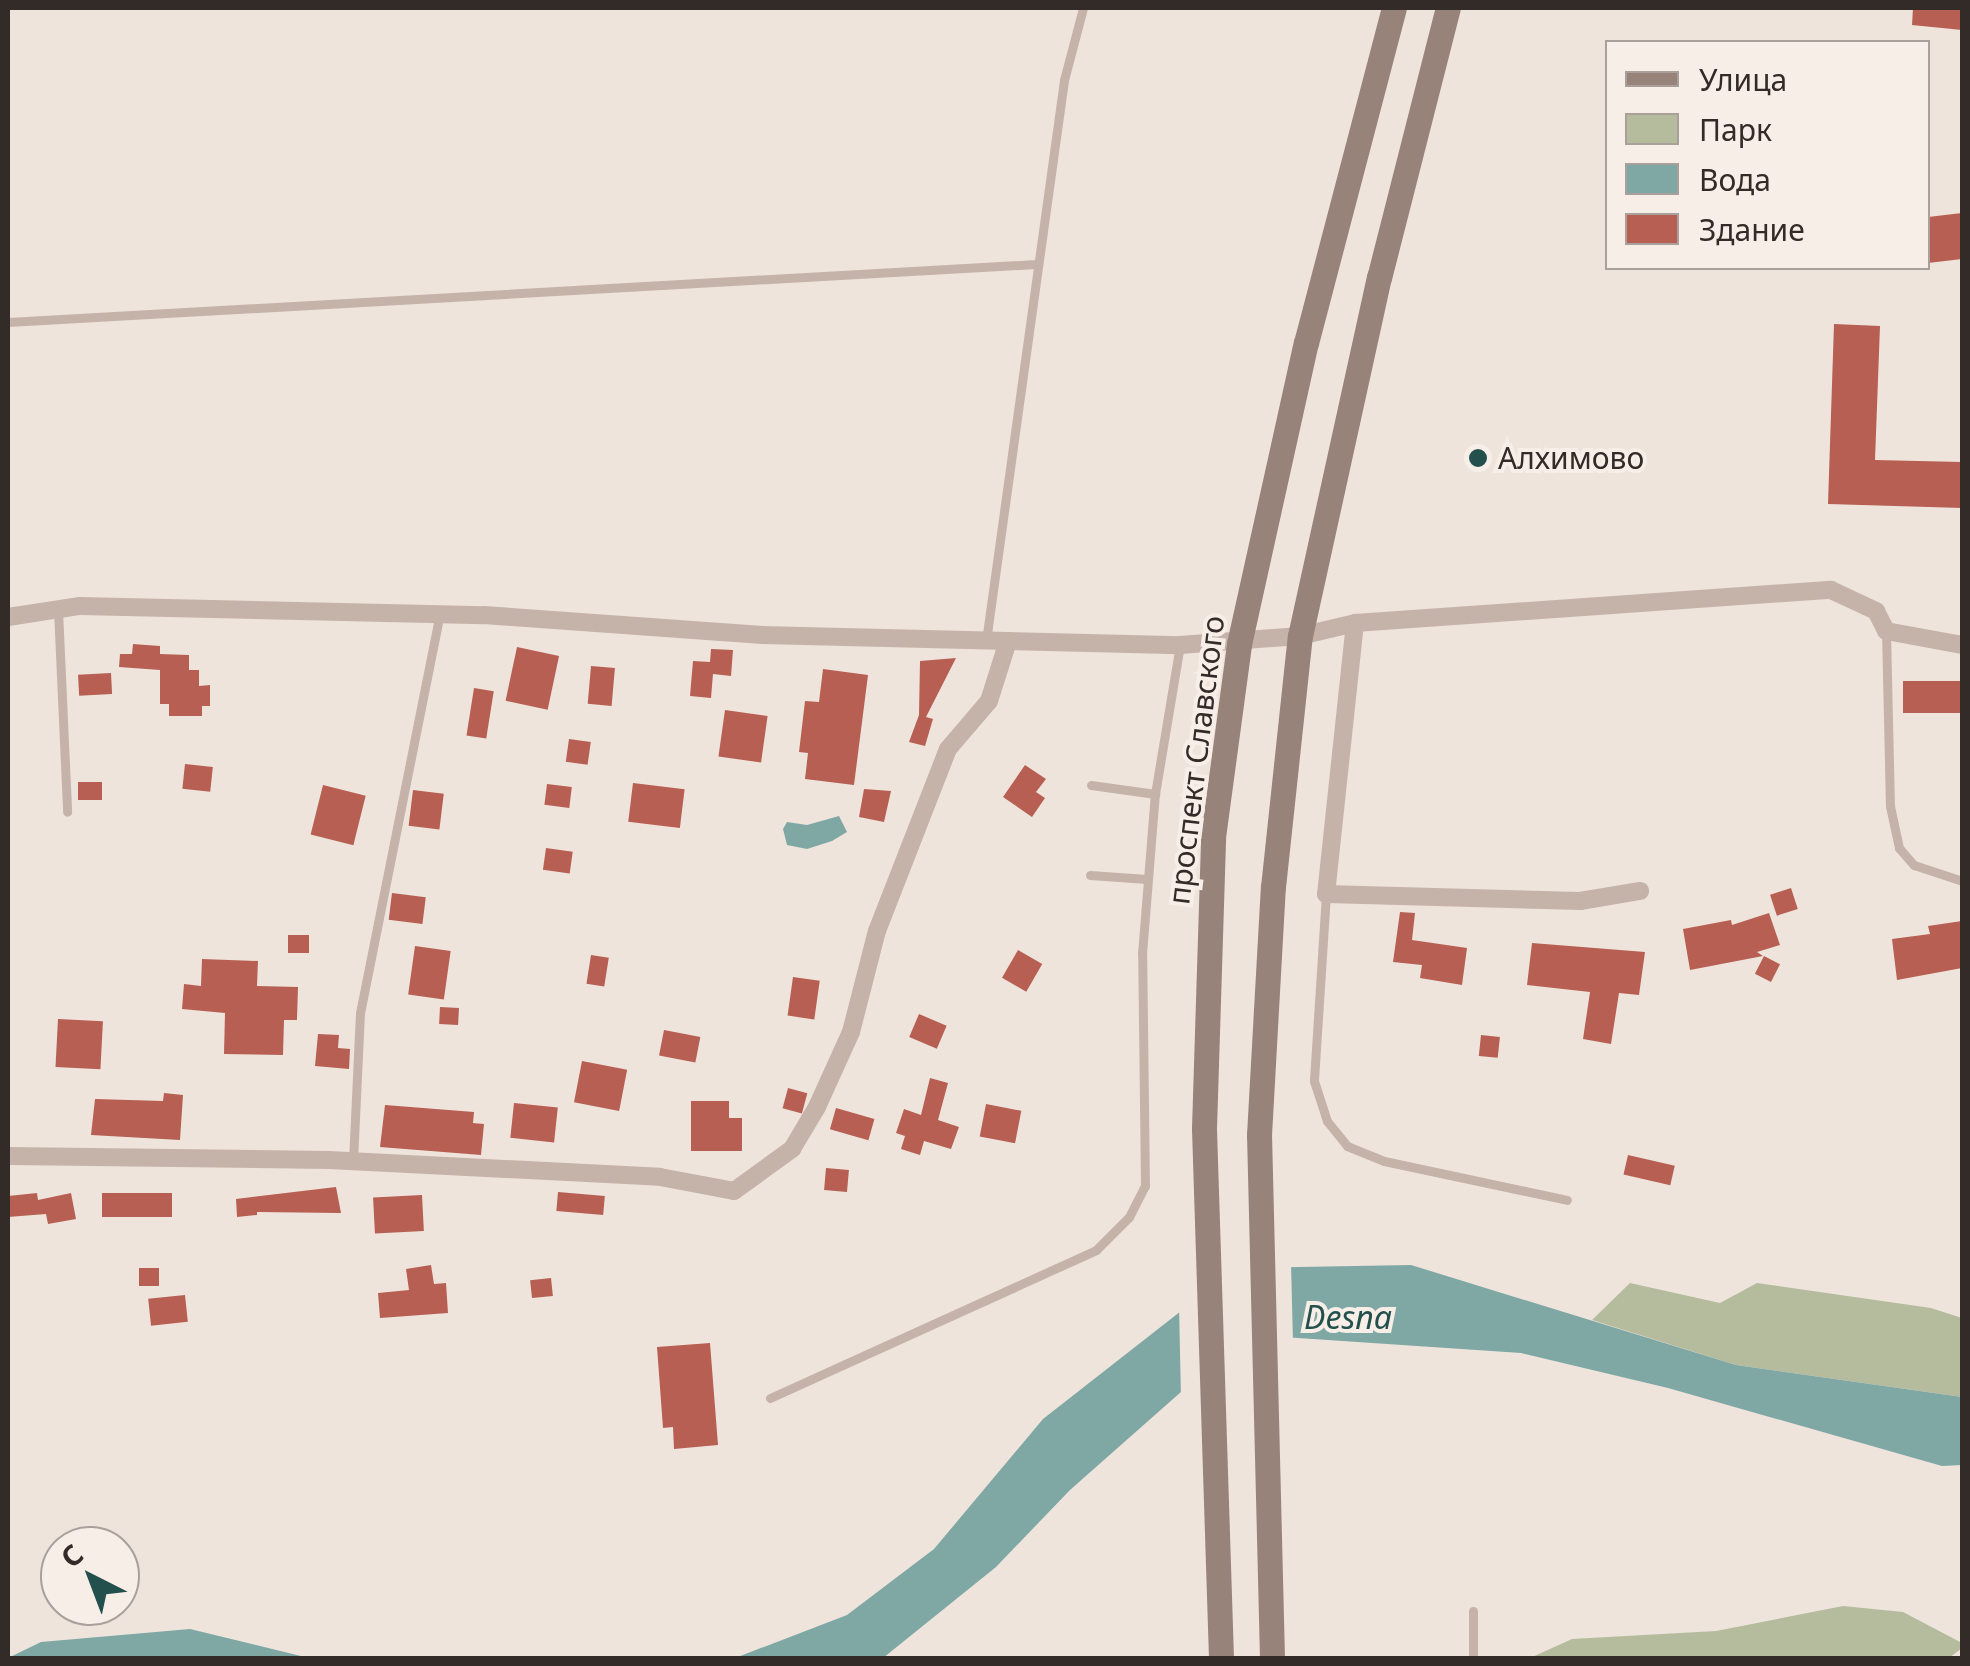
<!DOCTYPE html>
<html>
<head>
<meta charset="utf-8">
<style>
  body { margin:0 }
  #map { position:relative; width:1970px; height:1666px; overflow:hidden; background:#efe4dc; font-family:"Noto Sans",sans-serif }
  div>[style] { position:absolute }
  .green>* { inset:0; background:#b5bc9e }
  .water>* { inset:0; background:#7fa8a5 }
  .pier>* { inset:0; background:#efe4dc }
  .building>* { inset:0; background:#b75f52; transform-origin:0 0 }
  .lane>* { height:9px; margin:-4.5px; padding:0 4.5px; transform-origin:4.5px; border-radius:4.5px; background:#c5b3aa }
  .street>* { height:18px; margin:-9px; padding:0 9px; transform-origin:9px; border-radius:9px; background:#c5b3aa }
  .secondary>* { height:25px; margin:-12.5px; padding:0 12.5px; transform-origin:12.5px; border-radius:12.5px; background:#98837b }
  .dots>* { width:28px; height:28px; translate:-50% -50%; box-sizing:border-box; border:5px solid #f7eee8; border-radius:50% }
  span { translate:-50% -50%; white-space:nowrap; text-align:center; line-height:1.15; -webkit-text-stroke:8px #f7eee8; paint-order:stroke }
  .poi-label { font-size:30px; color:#332b28 }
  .left { translate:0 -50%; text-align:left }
  .street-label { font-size:30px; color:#332b28 }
  .water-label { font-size:32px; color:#23504d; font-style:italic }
  .frame { position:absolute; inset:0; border:10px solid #332b28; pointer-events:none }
  .legend { position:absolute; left:1605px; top:40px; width:325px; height:230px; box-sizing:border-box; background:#f7eee8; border:2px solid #a9a09b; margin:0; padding:12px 18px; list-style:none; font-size:30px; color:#332b28 }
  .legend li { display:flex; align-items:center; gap:20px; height:50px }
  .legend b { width:50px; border:2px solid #a9a09b }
  .north { position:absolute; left:40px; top:1526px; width:100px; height:100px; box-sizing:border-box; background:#f7eee8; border:2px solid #a9a09b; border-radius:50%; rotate:318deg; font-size:28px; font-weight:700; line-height:40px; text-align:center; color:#332b28 }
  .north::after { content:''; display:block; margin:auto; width:35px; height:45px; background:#23504d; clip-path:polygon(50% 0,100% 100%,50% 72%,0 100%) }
</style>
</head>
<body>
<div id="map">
  <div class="green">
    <i style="clip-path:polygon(1630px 1283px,1720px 1303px,1757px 1283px,1931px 1308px,1962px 1318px,1962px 1397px,1736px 1365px,1592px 1320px)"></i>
    <i style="clip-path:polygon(1843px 1606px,1903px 1612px,1962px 1643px,1962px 1648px,1949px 1658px,1530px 1658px,1572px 1639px,1716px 1631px)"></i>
  </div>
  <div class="water">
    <i style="clip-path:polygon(839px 816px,847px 832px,832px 841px,807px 849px,787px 845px,783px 829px,787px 822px,807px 825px)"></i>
    <i style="clip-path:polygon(1411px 1265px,1736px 1365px,1962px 1397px,1962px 1465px,1942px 1466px,1668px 1388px,1521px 1353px,1283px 1337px,1190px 1384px,1070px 1490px,996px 1567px,883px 1658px,735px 1658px,847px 1615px,934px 1549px,1043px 1419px,1236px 1268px)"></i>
    <i style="clip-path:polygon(190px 1629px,309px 1658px,8px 1658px,41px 1642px)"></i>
  </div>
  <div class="pier">
    <i style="clip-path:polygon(1291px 1262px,1293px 1343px,1284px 1342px,1181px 1399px,1179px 1305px,1234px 1263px)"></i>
  </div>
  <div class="building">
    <i style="clip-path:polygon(1913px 8px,1962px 8px,1962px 30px,1912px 25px)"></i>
    <i style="clip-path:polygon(1962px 213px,1962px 259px,1928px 263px,1928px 217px)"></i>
    <i style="clip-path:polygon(1834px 324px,1880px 326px,1875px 460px,1962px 462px,1962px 508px,1828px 504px)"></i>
    <i style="clip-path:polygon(133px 644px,160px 646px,160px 654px,189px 655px,189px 670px,199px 670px,199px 686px,210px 685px,210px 706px,202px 706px,202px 716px,169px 716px,169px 704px,160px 704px,160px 670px,119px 667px,120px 654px,132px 654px)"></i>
    <i style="left:517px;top:647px;width:43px;height:55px;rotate:12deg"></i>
    <i style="clip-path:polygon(711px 649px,733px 650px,731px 676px,713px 674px,711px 698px,690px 696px,693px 661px,710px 662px)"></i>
    <i style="clip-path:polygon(956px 658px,926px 717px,933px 719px,925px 746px,909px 742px,919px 715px,920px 661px)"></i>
    <i style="left:591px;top:666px;width:24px;height:38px;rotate:5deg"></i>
    <i style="clip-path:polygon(823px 669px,868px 675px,854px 785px,805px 779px,808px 753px,799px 752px,805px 701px,819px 702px)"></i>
    <i style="left:111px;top:673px;width:21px;height:33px;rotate:87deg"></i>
    <i style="left:1903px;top:681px;width:59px;height:32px"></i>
    <i style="left:474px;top:688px;width:20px;height:48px;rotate:9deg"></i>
    <i style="left:725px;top:710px;width:43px;height:47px;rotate:8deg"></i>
    <i style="left:569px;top:739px;width:22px;height:23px;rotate:8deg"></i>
    <i style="left:185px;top:764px;width:28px;height:25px;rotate:6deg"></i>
    <i style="clip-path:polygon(1025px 765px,1046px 779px,1036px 792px,1045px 798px,1032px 817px,1003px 797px)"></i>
    <i style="left:78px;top:782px;width:24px;height:18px"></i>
    <i style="left:633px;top:783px;width:52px;height:39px;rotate:7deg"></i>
    <i style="left:547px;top:784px;width:25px;height:21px;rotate:7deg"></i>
    <i style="left:323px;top:785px;width:44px;height:51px;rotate:14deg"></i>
    <i style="clip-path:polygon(864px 789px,891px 791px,884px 822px,859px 817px)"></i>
    <i style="left:413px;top:790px;width:31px;height:36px;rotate:7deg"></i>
    <i style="left:546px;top:848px;width:27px;height:22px;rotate:8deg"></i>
    <i style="left:1791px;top:888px;width:22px;height:22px;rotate:72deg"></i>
    <i style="left:392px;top:893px;width:34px;height:27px;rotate:7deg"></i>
    <i style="clip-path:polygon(1400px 912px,1415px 913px,1412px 940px,1467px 948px,1462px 985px,1420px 978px,1422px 965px,1393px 962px)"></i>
    <i style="clip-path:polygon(1769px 913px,1780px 945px,1757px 952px,1763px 956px,1690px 970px,1683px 929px,1731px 920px,1732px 925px)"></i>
    <i style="clip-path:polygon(1962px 921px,1962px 968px,1897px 980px,1892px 939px,1930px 934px,1928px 926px)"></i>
    <i style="left:288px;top:935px;width:21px;height:18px"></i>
    <i style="clip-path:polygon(1532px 943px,1645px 952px,1639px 995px,1619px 993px,1611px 1044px,1583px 1039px,1590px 992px,1527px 985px)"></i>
    <i style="left:415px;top:946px;width:36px;height:49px;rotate:8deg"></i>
    <i style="left:1018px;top:950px;width:28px;height:32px;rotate:30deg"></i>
    <i style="left:591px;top:955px;width:18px;height:29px;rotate:9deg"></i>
    <i style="left:1764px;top:956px;width:18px;height:20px;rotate:27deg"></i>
    <i style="clip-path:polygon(202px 959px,258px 961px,257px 986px,298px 987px,297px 1020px,284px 1020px,283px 1055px,224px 1054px,225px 1013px,182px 1009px,184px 984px,201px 986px)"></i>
    <i style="left:793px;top:977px;width:27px;height:39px;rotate:8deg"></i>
    <i style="left:440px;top:1007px;width:19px;height:17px;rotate:3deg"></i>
    <i style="left:919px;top:1014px;width:30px;height:25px;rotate:23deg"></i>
    <i style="left:58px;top:1019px;width:45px;height:48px;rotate:3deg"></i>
    <i style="left:664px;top:1030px;width:37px;height:26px;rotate:11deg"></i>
    <i style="clip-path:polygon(318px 1034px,339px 1035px,338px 1048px,350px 1049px,349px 1069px,315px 1066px)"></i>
    <i style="left:1481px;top:1035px;width:19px;height:21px;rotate:6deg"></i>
    <i style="left:582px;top:1061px;width:46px;height:42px;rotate:11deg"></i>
    <i style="clip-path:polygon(930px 1078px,948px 1083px,938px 1120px,959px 1127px,951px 1149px,924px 1141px,920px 1155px,901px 1149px,905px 1136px,896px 1133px,904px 1109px,921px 1115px)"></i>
    <i style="left:788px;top:1088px;width:20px;height:21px;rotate:15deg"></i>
    <i style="clip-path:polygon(164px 1093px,183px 1095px,180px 1140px,91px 1135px,95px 1099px,163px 1101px)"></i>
    <i style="clip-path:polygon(691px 1101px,729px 1101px,729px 1118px,742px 1118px,742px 1151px,691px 1151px)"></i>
    <i style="left:514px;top:1103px;width:44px;height:35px;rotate:6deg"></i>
    <i style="left:986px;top:1104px;width:36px;height:33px;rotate:11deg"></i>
    <i style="clip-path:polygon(385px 1105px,474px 1112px,473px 1123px,484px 1124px,481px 1155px,380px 1147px)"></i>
    <i style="left:836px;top:1108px;width:40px;height:22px;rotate:16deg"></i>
    <i style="left:1628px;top:1155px;width:48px;height:20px;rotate:13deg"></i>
    <i style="left:826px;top:1168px;width:23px;height:22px;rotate:5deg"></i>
    <i style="clip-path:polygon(336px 1187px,341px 1213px,257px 1212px,257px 1215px,237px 1217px,236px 1199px)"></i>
    <i style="left:558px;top:1192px;width:47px;height:19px;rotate:5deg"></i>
    <i style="clip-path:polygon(37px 1193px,38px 1200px,71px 1193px,76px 1219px,48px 1224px,46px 1214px,8px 1217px,8px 1196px)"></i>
    <i style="left:102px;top:1193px;width:70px;height:24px"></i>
    <i style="left:422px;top:1195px;width:36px;height:49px;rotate:87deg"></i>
    <i style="clip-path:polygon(431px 1265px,434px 1284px,446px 1283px,448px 1313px,380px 1318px,378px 1293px,409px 1290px,406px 1269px)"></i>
    <i style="left:139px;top:1268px;width:20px;height:18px"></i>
    <i style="left:551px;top:1278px;width:18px;height:21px;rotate:84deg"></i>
    <i style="left:185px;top:1295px;width:27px;height:37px;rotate:84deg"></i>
    <i style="clip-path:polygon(710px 1343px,718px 1445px,674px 1449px,673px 1427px,663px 1428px,657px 1347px)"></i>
  </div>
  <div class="lane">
    <i style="left:8px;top:322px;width:1030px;rotate:-3.23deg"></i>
    <i style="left:58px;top:610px;width:202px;rotate:87.4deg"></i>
    <i style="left:1886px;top:631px;width:175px;rotate:88.7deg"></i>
    <i style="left:1890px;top:806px;width:43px;rotate:77.9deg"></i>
    <i style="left:1899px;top:848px;width:23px;rotate:49deg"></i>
    <i style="left:1914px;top:865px;width:51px;rotate:18.4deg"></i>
    <i style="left:986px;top:641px;width:566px;rotate:-82.08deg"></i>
    <i style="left:1064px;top:80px;width:74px;rotate:-75.2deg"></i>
    <i style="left:1091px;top:785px;width:65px;rotate:8deg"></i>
    <i style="left:1090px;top:875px;width:57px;rotate:4deg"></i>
    <i style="left:1326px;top:894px;width:187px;rotate:93.7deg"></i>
    <i style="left:1314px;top:1081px;width:42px;rotate:72deg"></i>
    <i style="left:1327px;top:1121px;width:32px;rotate:51deg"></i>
    <i style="left:1347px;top:1146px;width:40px;rotate:22deg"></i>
    <i style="left:1384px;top:1161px;width:187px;rotate:12deg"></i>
    <i style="left:353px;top:1161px;width:148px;rotate:-87.3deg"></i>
    <i style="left:360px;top:1013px;width:407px;rotate:-78.7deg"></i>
    <i style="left:770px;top:1398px;width:358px;rotate:-24.4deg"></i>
    <i style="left:1096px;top:1250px;width:47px;rotate:-45deg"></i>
    <i style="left:1129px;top:1217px;width:35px;rotate:-63deg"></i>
    <i style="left:1145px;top:1186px;width:232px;rotate:-90.7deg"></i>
    <i style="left:1142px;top:954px;width:161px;rotate:-85.4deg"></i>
    <i style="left:1155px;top:794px;width:151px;rotate:-80.5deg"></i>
    <i style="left:1473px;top:1658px;width:47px;rotate:-90deg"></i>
  </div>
  <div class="street">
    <i style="left:8px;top:617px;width:73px;rotate:-8.7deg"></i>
    <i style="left:80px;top:606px;width:404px;rotate:1.3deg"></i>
    <i style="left:484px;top:615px;width:279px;rotate:4.1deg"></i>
    <i style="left:762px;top:635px;width:418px;rotate:1.4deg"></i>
    <i style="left:1180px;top:645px;width:120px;rotate:-4.3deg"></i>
    <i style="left:1300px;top:636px;width:57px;rotate:-13.3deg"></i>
    <i style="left:1355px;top:623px;width:477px;rotate:-4deg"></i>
    <i style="left:1831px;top:590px;width:50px;rotate:25deg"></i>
    <i style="left:1876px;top:611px;width:22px;rotate:63deg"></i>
    <i style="left:1886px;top:631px;width:77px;rotate:10.4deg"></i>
    <i style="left:1355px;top:623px;width:273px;rotate:96.1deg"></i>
    <i style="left:1326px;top:894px;width:254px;rotate:1.6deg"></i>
    <i style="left:1580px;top:901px;width:61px;rotate:-9.5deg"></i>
    <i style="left:8px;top:1156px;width:321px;rotate:0.7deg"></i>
    <i style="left:329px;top:1160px;width:331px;rotate:2.9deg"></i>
    <i style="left:660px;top:1177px;width:75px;rotate:10.7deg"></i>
    <i style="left:734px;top:1191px;width:72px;rotate:-35.9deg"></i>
    <i style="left:792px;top:1149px;width:49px;rotate:-59.2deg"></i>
    <i style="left:817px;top:1107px;width:82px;rotate:-65.6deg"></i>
    <i style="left:851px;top:1032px;width:104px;rotate:-75.6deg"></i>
    <i style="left:877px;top:931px;width:195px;rotate:-68.7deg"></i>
    <i style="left:948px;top:749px;width:63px;rotate:-49.5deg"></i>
    <i style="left:989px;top:701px;width:63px;rotate:-72.4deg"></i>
  </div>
  <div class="secondary">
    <i style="left:1221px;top:1658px;width:530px;rotate:-91.84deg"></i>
    <i style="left:1204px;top:1128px;width:291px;rotate:-88.2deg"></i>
    <i style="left:1213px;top:837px;width:195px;rotate:-82.3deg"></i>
    <i style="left:1239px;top:644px;width:308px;rotate:-77.5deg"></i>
    <i style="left:1306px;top:343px;width:346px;rotate:-75.3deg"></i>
    <i style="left:1272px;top:1658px;width:523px;rotate:-91.42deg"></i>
    <i style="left:1259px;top:1135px;width:248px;rotate:-86.8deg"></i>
    <i style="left:1273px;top:887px;width:252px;rotate:-83.9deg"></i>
    <i style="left:1300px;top:636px;width:367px;rotate:-77.6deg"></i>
    <i style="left:1379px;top:278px;width:279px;rotate:-75.7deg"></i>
  </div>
  <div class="dots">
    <i style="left:1478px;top:458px;background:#23504d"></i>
  </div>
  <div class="poi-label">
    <span class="left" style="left:1498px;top:458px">Алхимово</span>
  </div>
  <div class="street-label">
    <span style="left:1196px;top:760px;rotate:-83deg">проспект Славского</span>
  </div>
  <div class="water-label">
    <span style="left:1348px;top:1317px">Desna</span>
  </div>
  <div class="frame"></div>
  <ul class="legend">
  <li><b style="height:12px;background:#98837b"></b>Улица</li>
  <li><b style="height:28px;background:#b5bc9e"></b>Парк</li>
  <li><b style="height:28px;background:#7fa8a5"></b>Вода</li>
  <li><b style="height:28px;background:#b75f52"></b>Здание</li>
  </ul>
  <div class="north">С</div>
</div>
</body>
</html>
